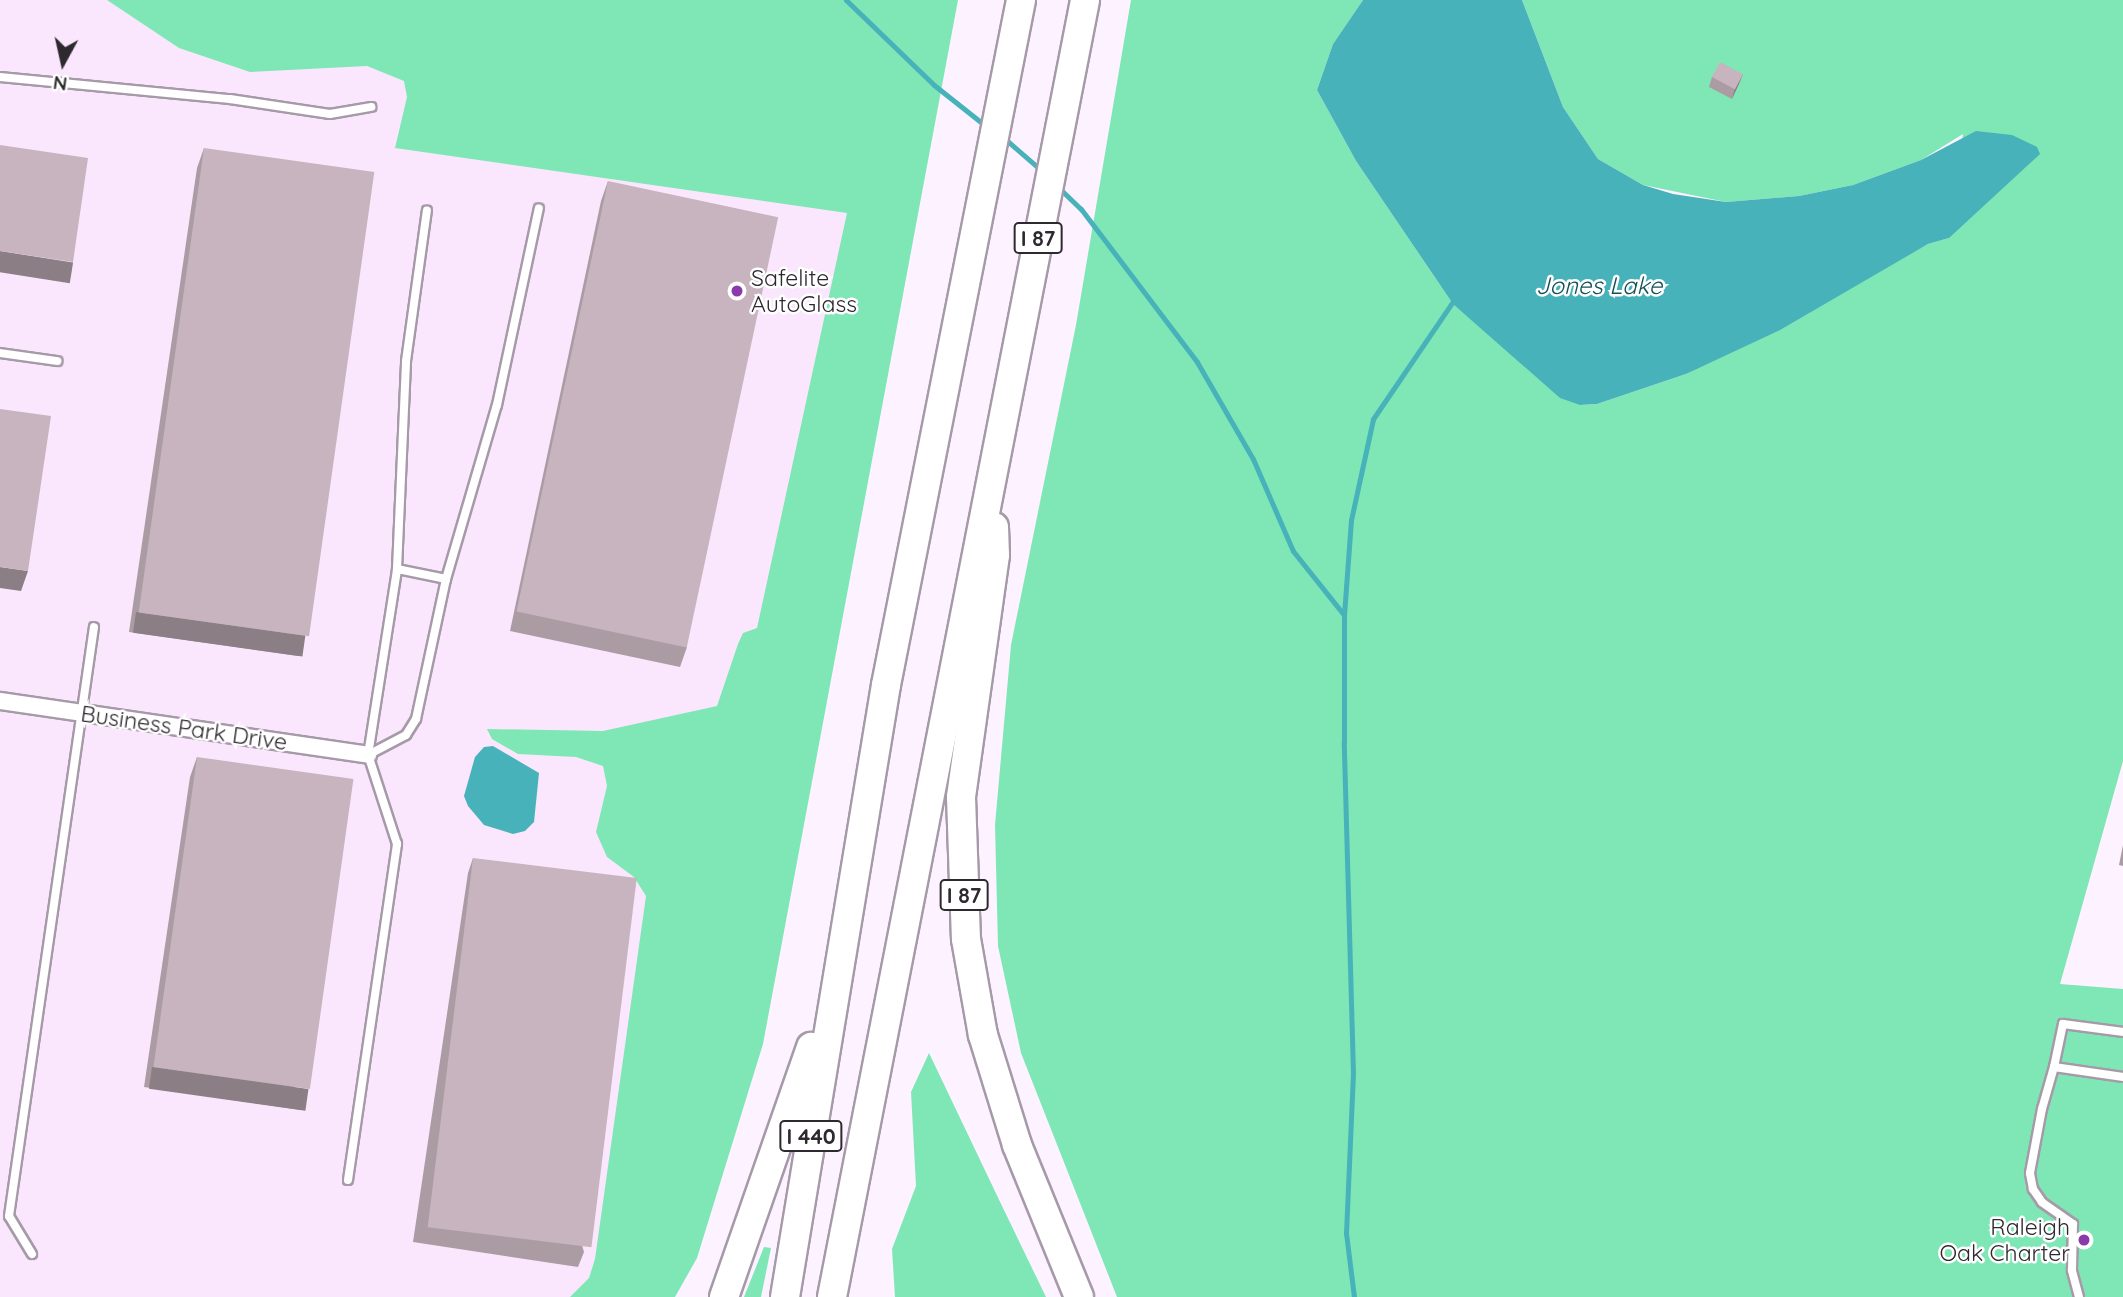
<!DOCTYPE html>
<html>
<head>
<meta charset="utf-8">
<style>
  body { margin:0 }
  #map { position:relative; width:2123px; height:1297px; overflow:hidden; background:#fdf2ff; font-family:Quicksand,sans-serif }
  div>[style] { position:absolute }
  .built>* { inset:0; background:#fae7fd }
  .green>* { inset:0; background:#7fe6b6 }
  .water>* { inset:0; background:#48b2ba }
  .stream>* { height:5px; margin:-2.5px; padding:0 2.5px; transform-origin:2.5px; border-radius:2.5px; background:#48b2ba }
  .roads { filter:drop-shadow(2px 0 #a69aa8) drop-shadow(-2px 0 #a69aa8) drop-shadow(0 2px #a69aa8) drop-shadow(0 -2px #a69aa8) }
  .service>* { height:8px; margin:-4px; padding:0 4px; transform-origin:4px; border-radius:4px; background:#fff }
  .minor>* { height:16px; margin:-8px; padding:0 8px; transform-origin:8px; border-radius:8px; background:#fff }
  .motorway>* { height:28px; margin:-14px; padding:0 14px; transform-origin:14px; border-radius:14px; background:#fff }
  .wall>* { inset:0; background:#ab9ba3 }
  .shaded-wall>* { inset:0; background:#8b7e85; transform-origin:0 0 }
  .building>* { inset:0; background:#c7b4be; transform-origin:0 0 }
  .dots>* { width:19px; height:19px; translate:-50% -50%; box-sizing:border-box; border:4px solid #fff; border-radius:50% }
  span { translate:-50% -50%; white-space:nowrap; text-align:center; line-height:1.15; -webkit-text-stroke:5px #fff; paint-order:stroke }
  .shield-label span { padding:2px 5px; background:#fff; border:2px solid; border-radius:5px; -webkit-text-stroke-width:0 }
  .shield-label { font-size:21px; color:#2e292f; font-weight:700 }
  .poi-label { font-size:23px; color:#2e292f }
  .left { translate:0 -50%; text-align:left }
  .right { translate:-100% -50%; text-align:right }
  .street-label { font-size:23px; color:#2e292f }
  .water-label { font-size:24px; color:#145156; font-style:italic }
  .north { position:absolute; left:28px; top:28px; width:70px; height:70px; -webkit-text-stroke:5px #fff; paint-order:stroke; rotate:188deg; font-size:19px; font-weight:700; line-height:28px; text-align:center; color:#2e292f }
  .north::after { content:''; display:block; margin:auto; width:24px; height:32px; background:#2e292f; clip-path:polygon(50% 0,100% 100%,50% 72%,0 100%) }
</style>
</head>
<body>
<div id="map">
  <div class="built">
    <i style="clip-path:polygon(0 0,883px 0,899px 36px,629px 1297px,0 1297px)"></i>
  </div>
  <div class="green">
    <i style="clip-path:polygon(107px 0,958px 0,763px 1044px,697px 1258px,675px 1297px,570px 1297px,589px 1278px,595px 1259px,646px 896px,634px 877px,607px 857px,596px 832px,607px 786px,603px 766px,576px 757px,518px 754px,492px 739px,487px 729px,603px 731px,717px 706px,738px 644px,743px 633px,757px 628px,847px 213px,395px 148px,407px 97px,404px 81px,367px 66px,250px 72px,179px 48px)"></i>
    <i style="clip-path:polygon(1131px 0,1363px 0,1333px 44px,1317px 90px,1356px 161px,1453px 304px,1580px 405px,1597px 404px,1686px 374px,1928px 244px,1949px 238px,1963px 134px,1921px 160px,1853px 185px,1799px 196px,1726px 202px,1643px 185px,1598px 159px,1563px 107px,1522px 0,2123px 0,2123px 761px,2060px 984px,2123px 989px,2123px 1297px,1117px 1297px,1021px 1053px,998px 946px,995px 825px,1011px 645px,1076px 325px)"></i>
    <i style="clip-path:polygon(929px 1053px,1003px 1208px,1046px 1297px,895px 1297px,892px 1249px,916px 1186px,911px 1092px)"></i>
    <i style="clip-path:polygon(764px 1247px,771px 1248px,761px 1297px,744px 1297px)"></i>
  </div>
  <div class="water">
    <i style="clip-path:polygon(1363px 0,1522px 0,1563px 107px,1598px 159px,1643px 185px,1673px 194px,1726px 202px,1799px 196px,1853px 185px,1921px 160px,1976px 131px,2012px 135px,2037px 147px,2040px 154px,1949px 238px,1928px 244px,1780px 330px,1686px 374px,1597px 404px,1580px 405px,1560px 398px,1453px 304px,1356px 161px,1317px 90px,1333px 44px)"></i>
    <i style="clip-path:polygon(493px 746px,539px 773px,534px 822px,525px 831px,513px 834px,484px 825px,468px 806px,464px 796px,475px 757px,484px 747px)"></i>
  </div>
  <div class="stream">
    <i style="left:846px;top:0;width:122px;rotate:44deg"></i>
    <i style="left:934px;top:85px;width:68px;rotate:38.4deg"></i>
    <i style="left:1004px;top:138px;width:49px;rotate:40.9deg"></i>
    <i style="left:1058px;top:187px;width:32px;rotate:44deg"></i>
    <i style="left:1081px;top:209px;width:192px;rotate:52.8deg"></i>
    <i style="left:1197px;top:362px;width:112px;rotate:60deg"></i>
    <i style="left:1253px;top:459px;width:100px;rotate:66.5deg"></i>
    <i style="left:1293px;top:551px;width:82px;rotate:51.4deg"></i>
    <i style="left:1354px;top:1297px;width:64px;rotate:-97.1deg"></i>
    <i style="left:1346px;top:1233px;width:159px;rotate:-87.5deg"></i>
    <i style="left:1353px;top:1074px;width:332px;rotate:-91.6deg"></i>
    <i style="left:1344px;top:742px;width:127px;rotate:-90deg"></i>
    <i style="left:1344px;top:615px;width:95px;rotate:-85.8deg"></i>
    <i style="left:1351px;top:520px;width:103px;rotate:-77.7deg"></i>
    <i style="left:1373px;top:419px;width:144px;rotate:-55.8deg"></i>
  </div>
  <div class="roads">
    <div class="service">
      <i style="left:0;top:77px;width:231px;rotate:5.5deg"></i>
      <i style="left:230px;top:99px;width:101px;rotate:8.5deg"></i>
      <i style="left:330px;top:114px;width:42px;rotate:-9.7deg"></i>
      <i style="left:0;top:353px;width:58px;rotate:8deg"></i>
      <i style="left:397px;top:569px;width:208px;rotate:-87.5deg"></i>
      <i style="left:406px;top:361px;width:152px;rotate:-82.1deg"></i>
      <i style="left:368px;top:755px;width:43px;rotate:-27.8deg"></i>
      <i style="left:406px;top:735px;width:19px;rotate:-58deg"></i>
      <i style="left:416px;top:719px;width:143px;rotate:-77.9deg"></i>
      <i style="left:446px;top:579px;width:181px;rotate:-73.7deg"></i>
      <i style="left:497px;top:405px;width:201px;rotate:-78deg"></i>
      <i style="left:2054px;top:1067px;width:44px;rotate:-78.2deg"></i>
      <i style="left:2063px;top:1024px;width:61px;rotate:7.6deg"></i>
      <i style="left:348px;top:1180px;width:340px;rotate:-81.7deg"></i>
      <i style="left:397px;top:844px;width:94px;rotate:-108deg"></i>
      <i style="left:368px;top:755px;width:188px;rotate:-81.1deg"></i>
      <i style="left:397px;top:569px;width:50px;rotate:11.5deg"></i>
      <i style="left:32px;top:1254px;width:44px;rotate:-121.2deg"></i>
      <i style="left:9px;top:1216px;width:595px;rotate:-81.79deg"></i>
      <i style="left:2079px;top:1297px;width:28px;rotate:-105deg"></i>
      <i style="left:2072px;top:1270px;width:46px;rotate:-88.8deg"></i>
      <i style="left:2073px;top:1224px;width:38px;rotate:-145deg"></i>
      <i style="left:2042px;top:1202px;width:16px;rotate:-125deg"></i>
      <i style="left:2033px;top:1189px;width:16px;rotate:-101deg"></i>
      <i style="left:2030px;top:1173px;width:65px;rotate:-79.4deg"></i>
      <i style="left:2042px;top:1109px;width:44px;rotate:-74.1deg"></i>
      <i style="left:2054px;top:1067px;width:70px;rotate:8.2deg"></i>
    </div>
    <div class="minor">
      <i style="left:0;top:701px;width:372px;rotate:8.3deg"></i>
    </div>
    <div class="motorway">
      <i style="left:994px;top:527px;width:28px;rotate:88deg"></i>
      <i style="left:995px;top:555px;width:244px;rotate:98deg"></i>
      <i style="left:961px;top:797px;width:142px;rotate:88deg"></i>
      <i style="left:966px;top:939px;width:97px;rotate:80deg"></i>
      <i style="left:983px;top:1035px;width:115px;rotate:72.8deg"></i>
      <i style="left:1017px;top:1145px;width:164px;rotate:67.8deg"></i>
      <i style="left:724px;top:1297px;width:265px;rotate:-70.8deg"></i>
      <i style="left:785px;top:1297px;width:620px;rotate:-80.63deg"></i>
      <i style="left:886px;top:685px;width:698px;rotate:-78.85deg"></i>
      <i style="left:832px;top:1297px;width:1321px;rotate:-78.96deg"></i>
    </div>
  </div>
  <div class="wall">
    <i style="clip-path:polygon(1743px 74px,1732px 99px,1709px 87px,1712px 77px)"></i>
    <i style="clip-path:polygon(204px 148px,305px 636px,298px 656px,129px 632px,197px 168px)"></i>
    <i style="clip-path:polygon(608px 181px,687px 647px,680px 667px,510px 631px,601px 201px)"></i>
    <i style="clip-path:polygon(197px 757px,301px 1110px,144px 1087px,190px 777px)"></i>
    <i style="clip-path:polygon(2123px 845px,2123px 866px,2119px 865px)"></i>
    <i style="clip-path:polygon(473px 858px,584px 1252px,578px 1267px,413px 1242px,468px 873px)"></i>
  </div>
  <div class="shaded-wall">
    <i style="clip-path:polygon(1743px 74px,1739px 84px,1732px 99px,1735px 88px)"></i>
    <i style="left:0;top:251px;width:74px;height:21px;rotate:9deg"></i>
    <i style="clip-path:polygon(0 567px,28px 571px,21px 591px,0 588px)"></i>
    <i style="left:136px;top:612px;width:171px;height:21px;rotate:8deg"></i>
    <i style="left:152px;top:1067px;width:158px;height:22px;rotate:8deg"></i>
  </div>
  <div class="building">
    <i style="left:1720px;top:62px;width:26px;height:17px;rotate:28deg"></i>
    <i style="clip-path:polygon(0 145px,88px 158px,73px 262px,0 251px)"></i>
    <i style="left:204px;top:148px;width:172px;height:469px;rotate:8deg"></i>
    <i style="left:608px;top:181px;width:174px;height:440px;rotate:12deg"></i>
    <i style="clip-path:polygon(0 409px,51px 416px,28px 571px,0 567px)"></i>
    <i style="left:197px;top:757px;width:158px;height:313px;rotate:8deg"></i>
    <i style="left:473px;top:858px;width:165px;height:372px;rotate:7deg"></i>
  </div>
  <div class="dots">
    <i style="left:737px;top:291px;background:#8a3aaa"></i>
    <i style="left:2084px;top:1240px;background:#8a3aaa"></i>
  </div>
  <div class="shield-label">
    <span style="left:1038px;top:238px">I 87</span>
    <span style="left:964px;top:895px">I 87</span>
    <span style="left:811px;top:1136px">I 440</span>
  </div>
  <div class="poi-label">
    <span class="left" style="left:751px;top:291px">Safelite<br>AutoGlass</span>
    <span class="right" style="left:2070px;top:1240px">Raleigh<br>Oak Charter</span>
  </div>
  <div class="street-label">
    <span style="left:184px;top:728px;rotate:8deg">Business Park Drive</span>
  </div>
  <div class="water-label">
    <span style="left:1599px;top:286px">Jones Lake</span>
  </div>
  <div class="north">N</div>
</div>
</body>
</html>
